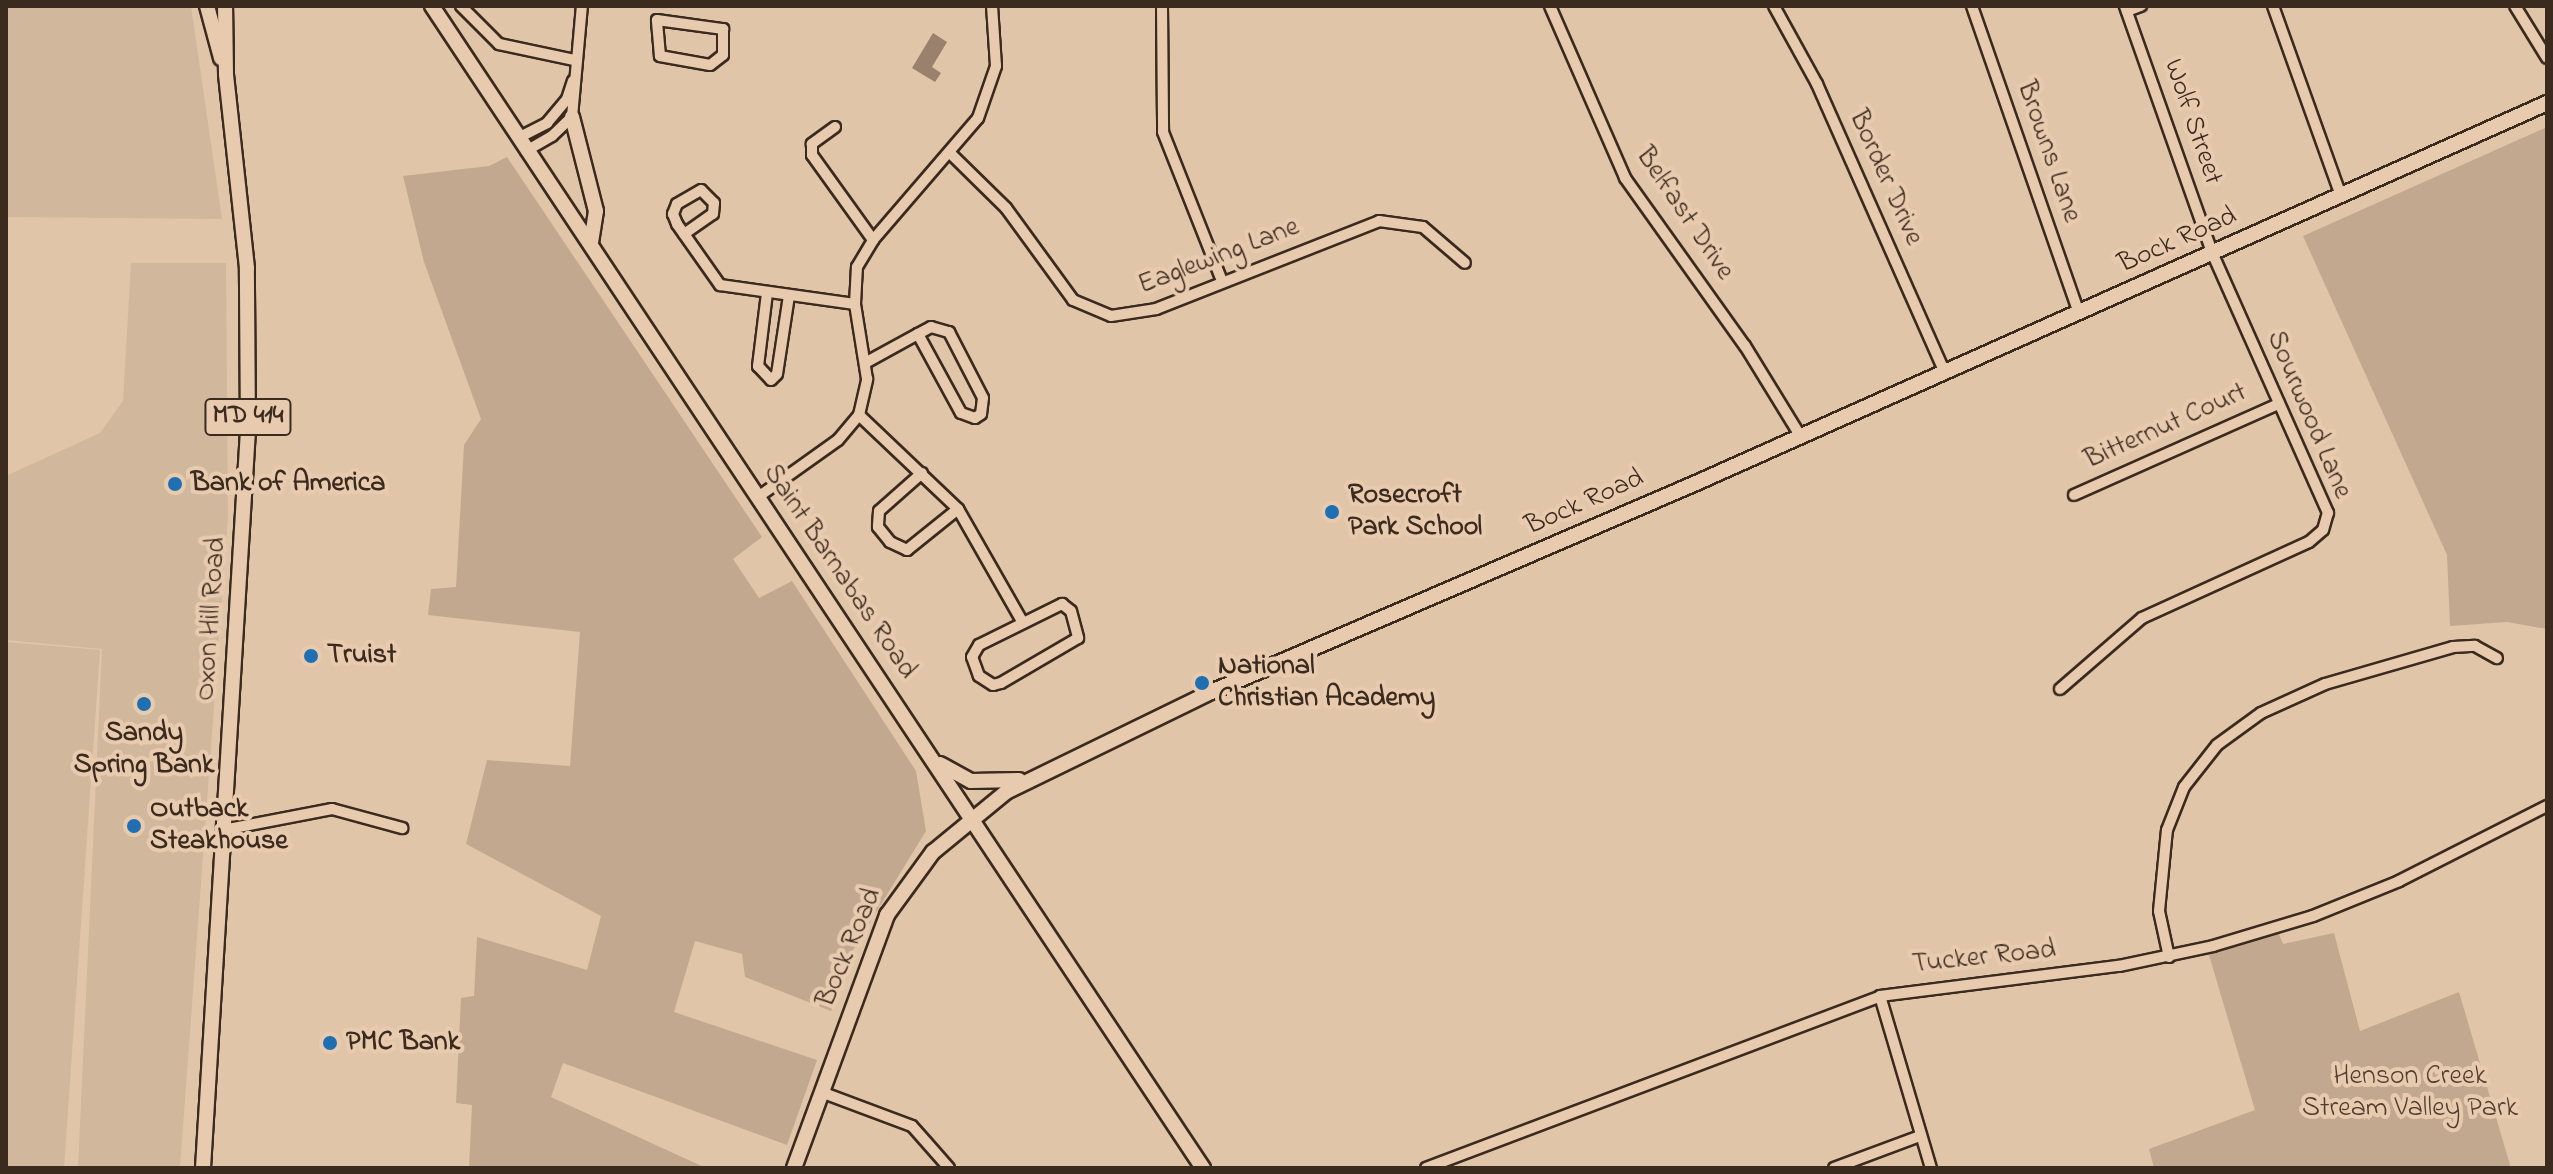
<!DOCTYPE html>
<html>
<head>
<meta charset="utf-8">
<style>
  body { margin:0 }
  #map { position:relative; width:2553px; height:1174px; overflow:hidden; background:#e1c5a9; font-family:"Indie Flower",sans-serif }
  div>[style] { position:absolute }
  .built>* { inset:0; background:#d1b79c }
  .green>* { inset:0; background:#c3a890 }
  .water>* { inset:0; background:#99816d }
  .roads { filter:drop-shadow(2px 0 #3b2a1e) drop-shadow(-2px 0 #3b2a1e) drop-shadow(0 2px #3b2a1e) drop-shadow(0 -2px #3b2a1e) }
  .minor>* { height:10px; margin:-5px; padding:0 5px; transform-origin:5px; border-radius:5px; background:#e8cbaf }
  .major>* { height:14px; margin:-7px; padding:0 7px; transform-origin:7px; border-radius:7px; background:#e8cbaf }
  .dots>* { width:22px; height:22px; translate:-50% -50%; box-sizing:border-box; border:4px solid #e8cbaf; border-radius:50% }
  span { translate:-50% -50%; white-space:nowrap; text-align:center; line-height:1.15; -webkit-text-stroke:8px #e8cbaf; paint-order:stroke }
  .shield-label span { padding:2px 6px; background:#e8cbaf; border:2px solid; border-radius:6px; -webkit-text-stroke-width:0 }
  .shield-label { font-size:26px; color:#3b2a1e; font-weight:700 }
  .street-label { font-size:28px; color:#3b2a1e }
  .poi-label { font-size:28px; color:#3b2a1e; font-weight:700 }
  .left { translate:0 -50%; text-align:left }
  .park-label { font-size:28px; color:#4f3d2f }
  .frame { position:absolute; inset:0; border:8px solid #3b2a1e; pointer-events:none }
</style>
</head>
<body>
<div id="map">
  <div class="built">
    <i style="clip-path:polygon(6px 6px,191px 6px,222px 219px,6px 217px)"></i>
    <i style="clip-path:polygon(131px 263px,226px 263px,228px 517px,180px 1168px,78px 1168px,102px 649px,6px 640px,6px 481px,8px 475px,100px 433px,123px 401px)"></i>
    <i style="clip-path:polygon(6px 642px,100px 650px,64px 1168px,6px 1168px)"></i>
  </div>
  <div class="green">
    <i style="clip-path:polygon(2547px 127px,2547px 629px,2507px 622px,2450px 626px,2447px 555px,2303px 236px)"></i>
    <i style="clip-path:polygon(507px 157px,762px 537px,733px 559px,759px 598px,792px 581px,916px 771px,926px 831px,850px 955px,831px 1011px,745px 977px,742px 954px,695px 941px,674px 1012px,817px 1060px,787px 1145px,563px 1063px,551px 1097px,706px 1168px,469px 1168px,472px 1105px,456px 1103px,461px 998px,474px 996px,477px 937px,587px 970px,601px 916px,466px 844px,487px 760px,570px 766px,580px 632px,428px 615px,431px 589px,456px 587px,464px 445px,481px 419px,424px 262px,403px 176px,489px 166px)"></i>
    <i style="clip-path:polygon(2276px 926px,2283px 944px,2334px 933px,2360px 1031px,2459px 992px,2511px 1168px,2154px 1168px,2149px 1149px,2255px 1110px,2206px 945px)"></i>
  </div>
  <div class="water">
    <i style="clip-path:polygon(933px 33px,947px 42px,932px 67px,941px 73px,935px 82px,912px 68px)"></i>
  </div>
  <div class="roads">
    <div class="minor">
      <i style="left:461px;top:6px;width:54px;rotate:45deg"></i>
      <i style="left:499px;top:44px;width:77px;rotate:12deg"></i>
      <i style="left:1162px;top:6px;width:126px;rotate:89.5deg"></i>
      <i style="left:1163px;top:132px;width:160px;rotate:68.4deg"></i>
      <i style="left:1550px;top:6px;width:188px;rotate:66.4deg"></i>
      <i style="left:1625px;top:178px;width:206px;rotate:54.5deg"></i>
      <i style="left:1745px;top:346px;width:107px;rotate:58.4deg"></i>
      <i style="left:1774px;top:6px;width:89px;rotate:61.1deg"></i>
      <i style="left:1817px;top:84px;width:316px;rotate:66.1deg"></i>
      <i style="left:1972px;top:6px;width:325px;rotate:70.8deg"></i>
      <i style="left:2273px;top:6px;width:202px;rotate:70.3deg"></i>
      <i style="left:2515px;top:6px;width:61px;rotate:58.4deg"></i>
      <i style="left:2127px;top:11px;width:15px;rotate:-20deg"></i>
      <i style="left:657px;top:20px;width:67px;rotate:7.8deg"></i>
      <i style="left:723px;top:29px;width:26px;rotate:90deg"></i>
      <i style="left:723px;top:55px;width:16px;rotate:142deg"></i>
      <i style="left:710px;top:65px;width:51px;rotate:-169.8deg"></i>
      <i style="left:660px;top:56px;width:36px;rotate:-95deg"></i>
      <i style="left:835px;top:127px;width:29px;rotate:144deg"></i>
      <i style="left:812px;top:144px;width:11px;rotate:90deg"></i>
      <i style="left:812px;top:155px;width:105px;rotate:54.3deg"></i>
      <i style="left:518px;top:138px;width:33px;rotate:-27deg"></i>
      <i style="left:547px;top:123px;width:31px;rotate:-50deg"></i>
      <i style="left:567px;top:99px;width:19px;rotate:-72deg"></i>
      <i style="left:526px;top:151px;width:30px;rotate:-30deg"></i>
      <i style="left:552px;top:136px;width:28px;rotate:-44deg"></i>
      <i style="left:572px;top:117px;width:111px;rotate:-84.9deg"></i>
      <i style="left:950px;top:153px;width:78px;rotate:44.5deg"></i>
      <i style="left:1006px;top:208px;width:114px;rotate:53.9deg"></i>
      <i style="left:1073px;top:300px;width:41px;rotate:22.8deg"></i>
      <i style="left:1111px;top:316px;width:46px;rotate:-8.8deg"></i>
      <i style="left:1156px;top:309px;width:240px;rotate:-21.5deg"></i>
      <i style="left:1379px;top:221px;width:44px;rotate:7.8deg"></i>
      <i style="left:1423px;top:227px;width:55px;rotate:40.6deg"></i>
      <i style="left:684px;top:234px;width:35px;rotate:-35deg"></i>
      <i style="left:713px;top:214px;width:11px;rotate:-85deg"></i>
      <i style="left:714px;top:203px;width:18px;rotate:-135deg"></i>
      <i style="left:701px;top:190px;width:28px;rotate:150deg"></i>
      <i style="left:677px;top:204px;width:11px;rotate:112deg"></i>
      <i style="left:673px;top:214px;width:11px;rotate:68deg"></i>
      <i style="left:677px;top:224px;width:75px;rotate:54.8deg"></i>
      <i style="left:720px;top:285px;width:136px;rotate:8deg"></i>
      <i style="left:767px;top:293px;width:74px;rotate:97deg"></i>
      <i style="left:758px;top:366px;width:19px;rotate:47deg"></i>
      <i style="left:771px;top:380px;width:8px;rotate:-45deg"></i>
      <i style="left:777px;top:374px;width:79px;rotate:-81.3deg"></i>
      <i style="left:931px;top:327px;width:19px;rotate:16deg"></i>
      <i style="left:949px;top:332px;width:74px;rotate:62.7deg"></i>
      <i style="left:983px;top:398px;width:16px;rotate:97deg"></i>
      <i style="left:981px;top:414px;width:7px;rotate:146deg"></i>
      <i style="left:975px;top:418px;width:15px;rotate:-160deg"></i>
      <i style="left:961px;top:413px;width:90px;rotate:-118.6deg"></i>
      <i style="left:918px;top:334px;width:15px;rotate:-28deg"></i>
      <i style="left:865px;top:363px;width:60px;rotate:-28.7deg"></i>
      <i style="left:859px;top:415px;width:137px;rotate:43.5deg"></i>
      <i style="left:958px;top:509px;width:131px;rotate:60.3deg"></i>
      <i style="left:922px;top:473px;width:57px;rotate:138.5deg"></i>
      <i style="left:879px;top:511px;width:16px;rotate:94deg"></i>
      <i style="left:878px;top:527px;width:19px;rotate:51deg"></i>
      <i style="left:890px;top:542px;width:19px;rotate:25deg"></i>
      <i style="left:907px;top:550px;width:65px;rotate:-38.8deg"></i>
      <i style="left:2074px;top:495px;width:223px;rotate:-24deg"></i>
      <i style="left:758px;top:497px;width:98px;rotate:-35.5deg"></i>
      <i style="left:838px;top:440px;width:33px;rotate:-50deg"></i>
      <i style="left:859px;top:415px;width:37px;rotate:-77deg"></i>
      <i style="left:867px;top:379px;width:76px;rotate:-99.1deg"></i>
      <i style="left:855px;top:304px;width:37px;rotate:-87deg"></i>
      <i style="left:857px;top:267px;width:31px;rotate:-59deg"></i>
      <i style="left:873px;top:240px;width:161px;rotate:-49.3deg"></i>
      <i style="left:978px;top:118px;width:55px;rotate:-70.9deg"></i>
      <i style="left:996px;top:66px;width:60px;rotate:-93.8deg"></i>
      <i style="left:1062px;top:604px;width:11px;rotate:38deg"></i>
      <i style="left:1071px;top:611px;width:28px;rotate:75deg"></i>
      <i style="left:1078px;top:638px;width:89px;rotate:149.7deg"></i>
      <i style="left:1001px;top:683px;width:8px;rotate:166deg"></i>
      <i style="left:993px;top:685px;width:17px;rotate:-147deg"></i>
      <i style="left:979px;top:676px;width:20px;rotate:-110deg"></i>
      <i style="left:972px;top:657px;width:14px;rotate:-60deg"></i>
      <i style="left:979px;top:645px;width:93px;rotate:-26.3deg"></i>
      <i style="left:2060px;top:689px;width:108px;rotate:-40.9deg"></i>
      <i style="left:2142px;top:618px;width:183px;rotate:-24.5deg"></i>
      <i style="left:2309px;top:542px;width:18px;rotate:-41deg"></i>
      <i style="left:2323px;top:530px;width:18px;rotate:-74deg"></i>
      <i style="left:2328px;top:513px;width:282px;rotate:-114deg"></i>
      <i style="left:2213px;top:255px;width:264px;rotate:-109.5deg"></i>
      <i style="left:223px;top:830px;width:111px;rotate:-10.9deg"></i>
      <i style="left:332px;top:809px;width:73px;rotate:15.2deg"></i>
      <i style="left:2169px;top:957px;width:47px;rotate:-102.3deg"></i>
      <i style="left:2159px;top:911px;width:81px;rotate:-84.4deg"></i>
      <i style="left:2167px;top:830px;width:46px;rotate:-68.4deg"></i>
      <i style="left:2184px;top:787px;width:53px;rotate:-51.8deg"></i>
      <i style="left:2217px;top:745px;width:54px;rotate:-36deg"></i>
      <i style="left:2261px;top:713px;width:70px;rotate:-24.4deg"></i>
      <i style="left:2325px;top:684px;width:133px;rotate:-16.1deg"></i>
      <i style="left:2453px;top:647px;width:22px;rotate:-3deg"></i>
      <i style="left:2475px;top:646px;width:25px;rotate:29deg"></i>
      <i style="left:1880px;top:996px;width:179px;rotate:73.5deg"></i>
      <i style="left:821px;top:1092px;width:97px;rotate:20.5deg"></i>
      <i style="left:912px;top:1126px;width:56px;rotate:48.6deg"></i>
      <i style="left:1426px;top:1168px;width:485px;rotate:-20.7deg"></i>
      <i style="left:1880px;top:996px;width:241px;rotate:-7.2deg"></i>
      <i style="left:2119px;top:966px;width:96px;rotate:-12deg"></i>
      <i style="left:2213px;top:946px;width:104px;rotate:-16.7deg"></i>
      <i style="left:2313px;top:916px;width:93px;rotate:-22.1deg"></i>
      <i style="left:2399px;top:881px;width:166px;rotate:-26.9deg"></i>
      <i style="left:1834px;top:1168px;width:92px;rotate:-20.4deg"></i>
    </div>
    <div class="major">
      <i style="left:207px;top:6px;width:54px;rotate:74.9deg"></i>
      <i style="left:432px;top:6px;width:1395px;rotate:56.44deg"></i>
      <i style="left:572px;top:117px;width:97px;rotate:75.7deg"></i>
      <i style="left:596px;top:211px;width:31px;rotate:99deg"></i>
      <i style="left:940px;top:764px;width:35px;rotate:29deg"></i>
      <i style="left:971px;top:781px;width:48px;rotate:-1.2deg"></i>
      <i style="left:203px;top:1168px;width:738px;rotate:-86.51deg"></i>
      <i style="left:248px;top:431px;width:163px;rotate:-90.4deg"></i>
      <i style="left:247px;top:268px;width:195px;rotate:-96.2deg"></i>
      <i style="left:226px;top:74px;width:68px;rotate:-90.8deg"></i>
      <i style="left:794px;top:1168px;width:270px;rotate:-69.8deg"></i>
      <i style="left:887px;top:915px;width:78px;rotate:-53.9deg"></i>
      <i style="left:933px;top:852px;width:94px;rotate:-39.4deg"></i>
      <i style="left:1006px;top:792px;width:228px;rotate:-26deg"></i>
      <i style="left:1211px;top:692px;width:528px;rotate:-23.31deg"></i>
      <i style="left:1696px;top:483px;width:932px;rotate:-24.06deg"></i>
    </div>
  </div>
  <div class="dots">
    <i style="left:175px;top:484px;background:#1f6fb2"></i>
    <i style="left:1332px;top:512px;background:#1f6fb2"></i>
    <i style="left:311px;top:656px;background:#1f6fb2"></i>
    <i style="left:1202px;top:683px;background:#1f6fb2"></i>
    <i style="left:144px;top:704px;background:#1f6fb2"></i>
    <i style="left:134px;top:826px;background:#1f6fb2"></i>
    <i style="left:330px;top:1043px;background:#1f6fb2"></i>
  </div>
  <div class="shield-label">
    <span style="left:248px;top:417px">MD 414</span>
  </div>
  <div class="street-label">
    <span style="left:2192px;top:122px;rotate:71deg">Wolf Street</span>
    <span style="left:2048px;top:152px;rotate:71deg">Browns Lane</span>
    <span style="left:1885px;top:178px;rotate:66deg">Border Drive</span>
    <span style="left:1684px;top:214px;rotate:56deg">Belfast Drive</span>
    <span style="left:2178px;top:241px;rotate:-24deg">Bock Road</span>
    <span style="left:1219px;top:257px;rotate:-21deg">Eaglewing Lane</span>
    <span style="left:2308px;top:415px;rotate:67deg">Sourwood Lane</span>
    <span style="left:2166px;top:427px;rotate:-24deg">Bitternut Court</span>
    <span style="left:1585px;top:503px;rotate:-24deg">Bock Road</span>
    <span style="left:839px;top:572px;rotate:56deg">Saint Barnabas Road</span>
    <span style="left:212px;top:619px;rotate:-86deg">Oxon Hill Road</span>
    <span style="left:850px;top:948px;rotate:-67deg">Bock Road</span>
    <span style="left:1984px;top:958px;rotate:-6deg">Tucker Road</span>
  </div>
  <div class="poi-label">
    <span class="left" style="left:191px;top:484px">Bank of America</span>
    <span class="left" style="left:1348px;top:512px">Rosecroft<br>Park School</span>
    <span class="left" style="left:327px;top:656px">Truist</span>
    <span class="left" style="left:1218px;top:683px">National<br>Christian Academy</span>
    <span style="left:144px;top:750px">Sandy<br>Spring Bank</span>
    <span class="left" style="left:150px;top:826px">Outback<br>Steakhouse</span>
    <span class="left" style="left:346px;top:1043px">PMC Bank</span>
  </div>
  <div class="park-label">
    <span style="left:2410px;top:1093px">Henson Creek<br>Stream Valley Park</span>
  </div>
  <div class="frame"></div>
</div>
</body>
</html>
